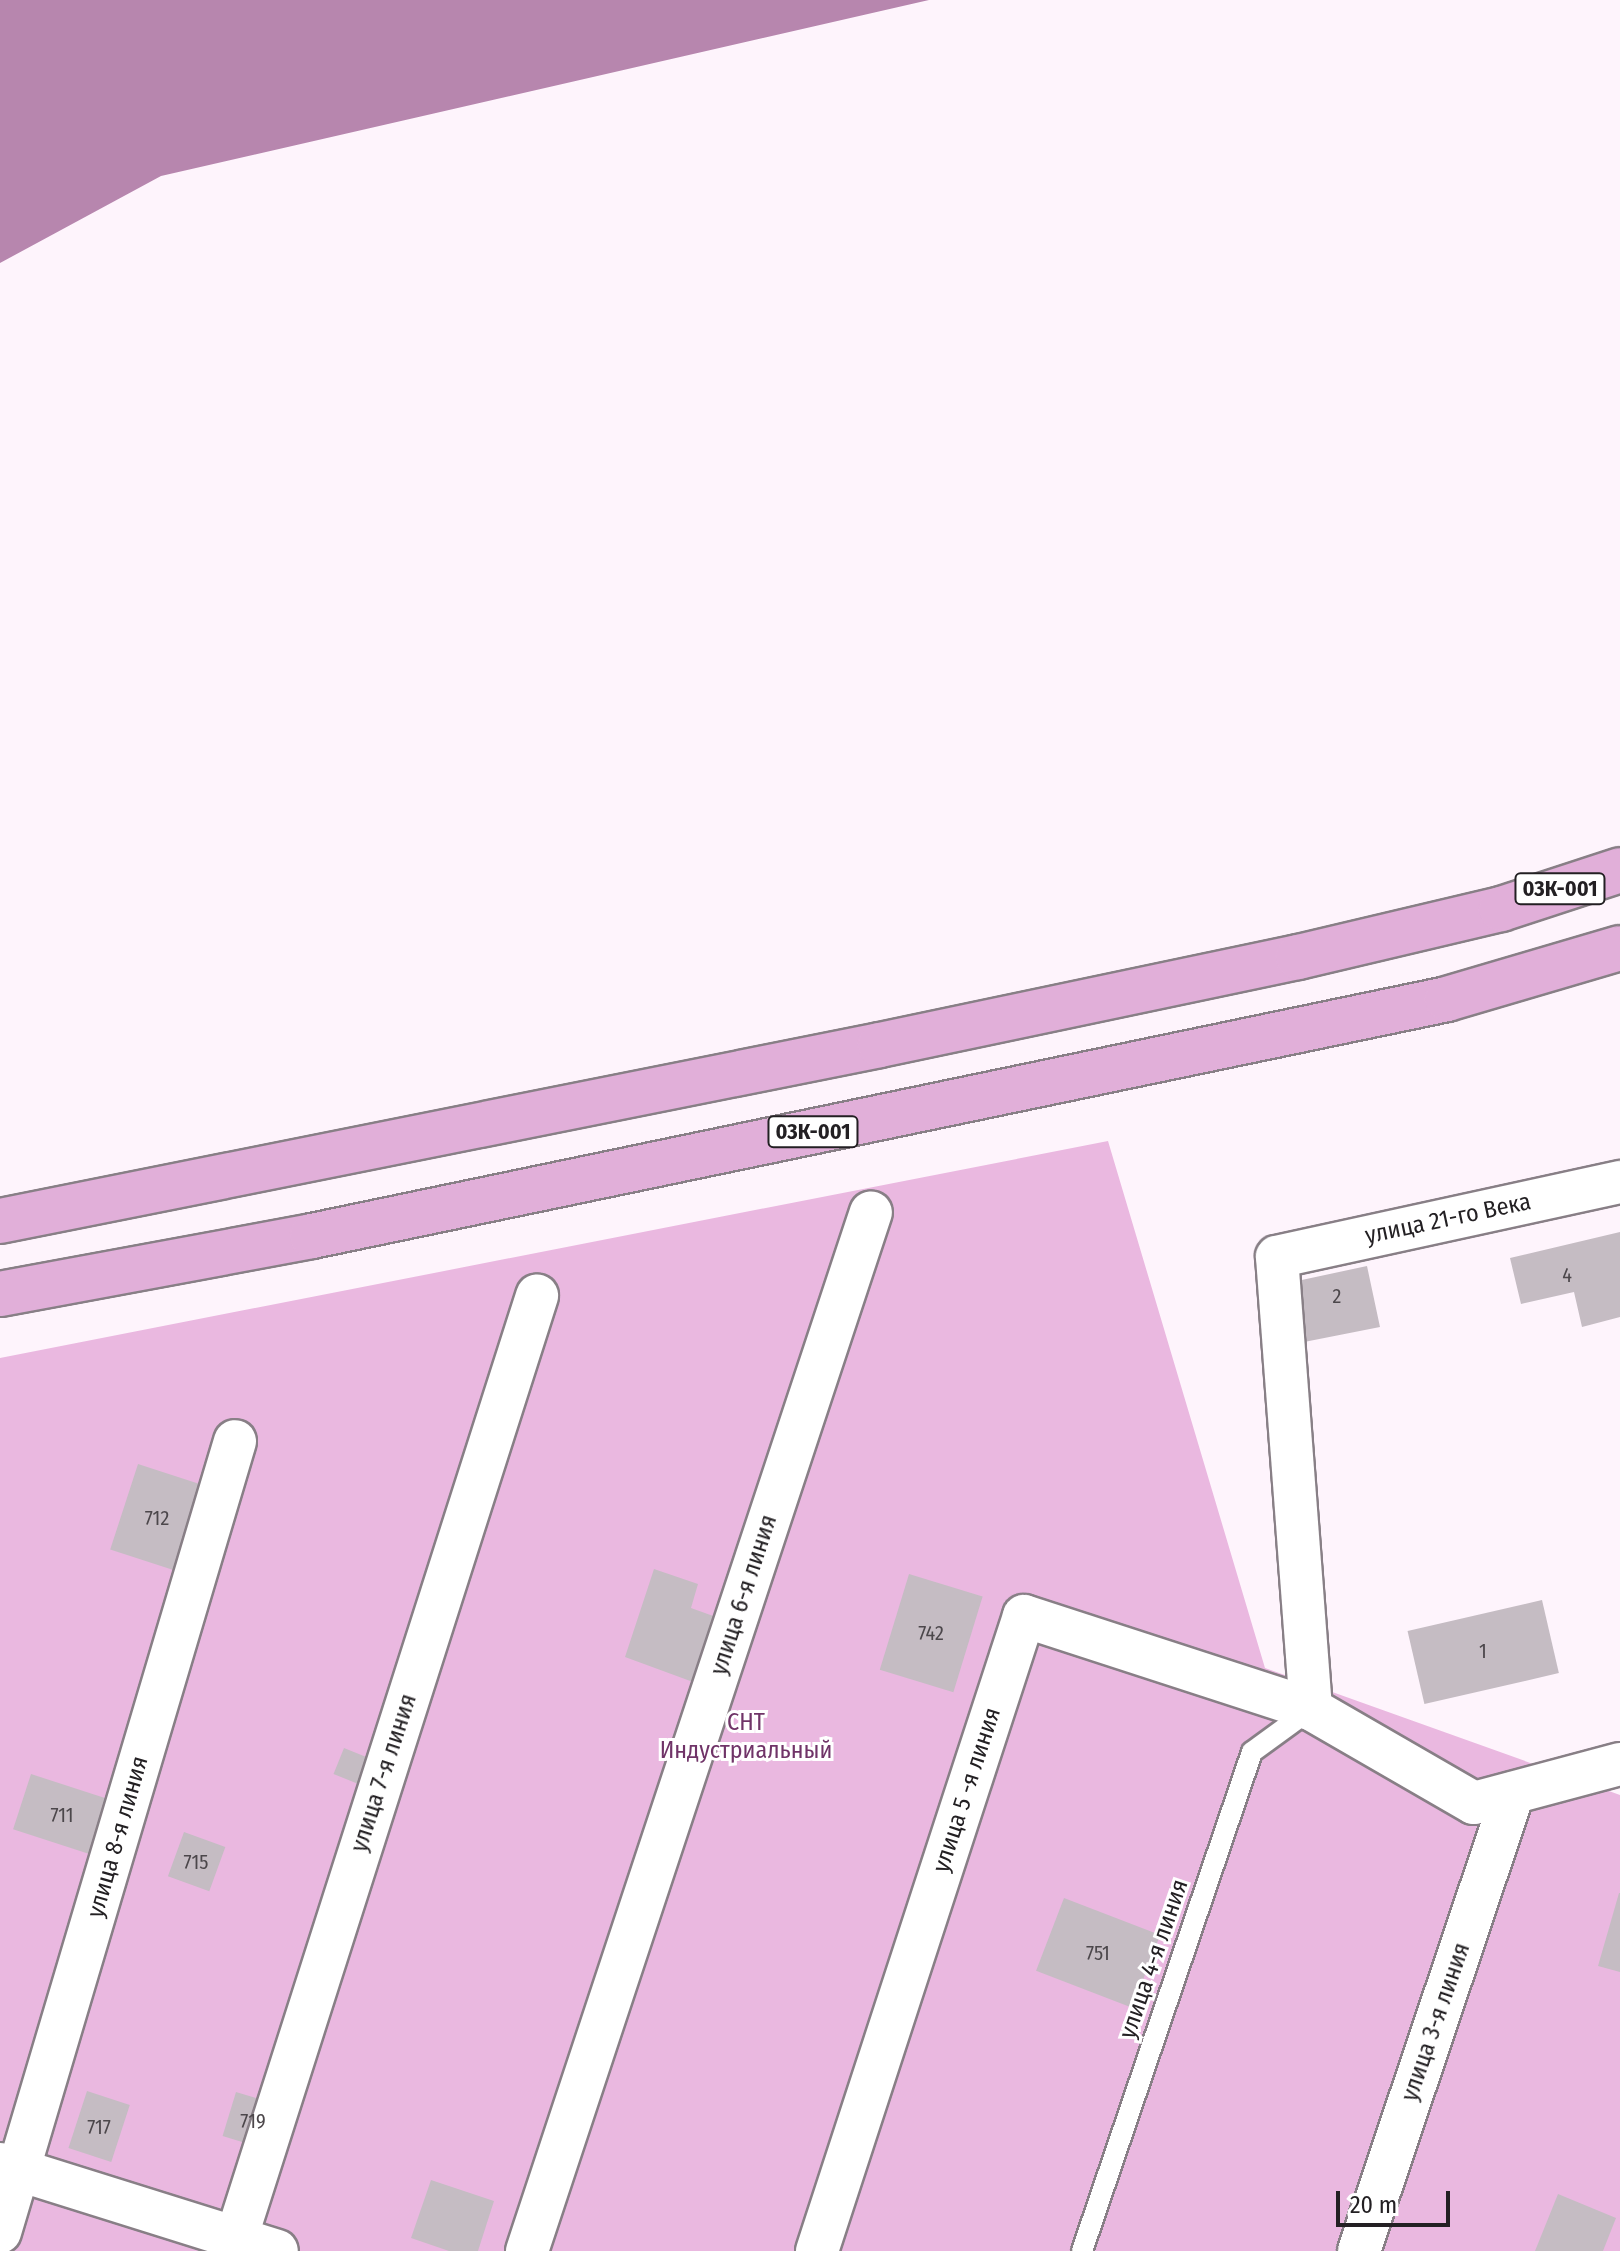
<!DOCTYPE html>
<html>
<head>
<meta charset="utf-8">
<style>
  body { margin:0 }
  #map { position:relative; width:1620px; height:2251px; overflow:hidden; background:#fef4fc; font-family:"Fira Sans Condensed",sans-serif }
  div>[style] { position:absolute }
  .green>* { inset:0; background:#eab8e0 }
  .water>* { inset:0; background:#b786ae }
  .building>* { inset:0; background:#c5bcc3; transform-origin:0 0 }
  .roads { filter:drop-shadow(2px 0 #887f86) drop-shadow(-2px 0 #887f86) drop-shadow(0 2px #887f86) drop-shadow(0 -2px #887f86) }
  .lane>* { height:20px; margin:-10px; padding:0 10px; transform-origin:10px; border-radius:10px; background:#fff }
  .street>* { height:42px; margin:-21px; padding:0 21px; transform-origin:21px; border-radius:21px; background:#fff }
  .primary>* { height:44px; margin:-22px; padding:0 22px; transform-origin:22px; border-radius:22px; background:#e1afd9 }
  span { translate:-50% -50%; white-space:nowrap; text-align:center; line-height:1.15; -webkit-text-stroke:6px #fff; paint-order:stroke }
  .number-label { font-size:20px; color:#4c474b }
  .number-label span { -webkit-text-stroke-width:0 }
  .shield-label span { padding:2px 6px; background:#fff; border:2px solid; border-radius:6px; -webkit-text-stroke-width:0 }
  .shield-label { font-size:22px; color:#232023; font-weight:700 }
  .street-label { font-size:24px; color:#232023 }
  .park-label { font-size:24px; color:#703468 }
  .scale { position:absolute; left:1336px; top:2191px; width:114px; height:36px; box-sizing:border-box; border:4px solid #232023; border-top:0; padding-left:10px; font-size:24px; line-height:28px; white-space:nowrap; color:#232023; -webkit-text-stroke:6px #fff; paint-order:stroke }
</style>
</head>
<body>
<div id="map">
  <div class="green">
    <i style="clip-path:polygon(1108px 1141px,1265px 1668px,1620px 1795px,1620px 2251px,0 2251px,0 1358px)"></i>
  </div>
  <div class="water">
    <i style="clip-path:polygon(0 0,929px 0,161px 176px,0 263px)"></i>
  </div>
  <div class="building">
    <i style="clip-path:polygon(1620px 1232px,1620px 1317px,1582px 1327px,1574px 1292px,1521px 1304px,1510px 1258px)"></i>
    <i style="clip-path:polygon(1367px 1266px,1380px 1327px,1299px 1343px,1293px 1313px,1304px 1311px,1297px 1281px)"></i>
    <i style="left:138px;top:1464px;width:68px;height:90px;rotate:18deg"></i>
    <i style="clip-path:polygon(654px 1569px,698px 1584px,691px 1608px,716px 1617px,693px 1682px,625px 1657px)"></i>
    <i style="left:909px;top:1574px;width:77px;height:100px;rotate:17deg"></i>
    <i style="left:1542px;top:1600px;width:75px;height:138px;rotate:77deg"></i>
    <i style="left:344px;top:1748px;width:46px;height:28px;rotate:22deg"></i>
    <i style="left:31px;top:1774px;width:85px;height:58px;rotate:18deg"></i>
    <i style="left:184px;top:1832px;width:44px;height:47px;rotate:20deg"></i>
    <i style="clip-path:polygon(1619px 1893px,1620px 1893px,1620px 1972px,1598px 1966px)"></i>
    <i style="left:1064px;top:1898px;width:103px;height:78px;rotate:21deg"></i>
    <i style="left:87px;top:2091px;width:45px;height:60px;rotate:18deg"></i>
    <i style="left:236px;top:2092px;width:49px;height:46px;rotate:17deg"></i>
    <i style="clip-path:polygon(431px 2180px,494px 2201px,478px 2251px,449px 2251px,411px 2238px)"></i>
    <i style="clip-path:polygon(1558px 2194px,1616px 2218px,1603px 2251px,1535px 2251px)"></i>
  </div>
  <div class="roads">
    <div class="lane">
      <i style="left:1082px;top:2251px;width:527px;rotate:-71.19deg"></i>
      <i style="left:1252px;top:1752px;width:73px;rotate:-36.1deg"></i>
    </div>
    <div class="street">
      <i style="left:1620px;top:1182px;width:351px;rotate:167.7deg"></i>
      <i style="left:1277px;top:1257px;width:453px;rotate:85.7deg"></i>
      <i style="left:1311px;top:1709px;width:188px;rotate:30deg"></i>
      <i style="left:1474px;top:1803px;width:151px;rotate:-15deg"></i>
      <i style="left:0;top:2164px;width:290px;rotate:17.4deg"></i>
      <i style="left:0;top:2232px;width:825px;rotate:-73.45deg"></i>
      <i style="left:232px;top:2251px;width:1003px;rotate:-72.29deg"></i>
      <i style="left:527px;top:2251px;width:1094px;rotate:-71.68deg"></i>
      <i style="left:817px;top:2251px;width:668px;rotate:-71.94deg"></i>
      <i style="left:1024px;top:1616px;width:302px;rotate:18deg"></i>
      <i style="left:1359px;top:2251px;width:483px;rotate:-71.4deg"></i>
    </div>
    <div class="primary">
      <i style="left:0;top:1221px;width:897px;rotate:-11.31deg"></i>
      <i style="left:880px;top:1045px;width:427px;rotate:-11.9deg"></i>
      <i style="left:1298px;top:957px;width:209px;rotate:-13.3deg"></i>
      <i style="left:1501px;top:909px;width:125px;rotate:-18.1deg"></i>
      <i style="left:0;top:1294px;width:317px;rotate:-10.5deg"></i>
      <i style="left:312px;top:1236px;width:1159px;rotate:-11.79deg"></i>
      <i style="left:1447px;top:999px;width:180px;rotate:-16.4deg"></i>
    </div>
  </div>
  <div class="number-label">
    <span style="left:1567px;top:1275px">4</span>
    <span style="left:1337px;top:1296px">2</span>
    <span style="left:157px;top:1518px">712</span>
    <span style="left:931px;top:1633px">742</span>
    <span style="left:1483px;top:1651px">1</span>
    <span style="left:62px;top:1815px">711</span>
    <span style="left:196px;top:1862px">715</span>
    <span style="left:1098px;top:1953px">751</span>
    <span style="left:253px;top:2121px">719</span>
    <span style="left:99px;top:2127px">717</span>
  </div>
  <div class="shield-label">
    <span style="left:1560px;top:889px">03К-001</span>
    <span style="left:813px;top:1132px">03К-001</span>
  </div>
  <div class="street-label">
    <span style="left:1448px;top:1219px;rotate:-12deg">улица 21-го Века</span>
    <span style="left:744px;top:1595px;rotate:-72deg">улица 6-я линия</span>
    <span style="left:384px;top:1773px;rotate:-72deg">улица 7-я линия</span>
    <span style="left:967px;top:1790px;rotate:-72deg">улица 5 -я линия</span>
    <span style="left:118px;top:1837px;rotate:-74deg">улица 8-я линия</span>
    <span style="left:1154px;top:1959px;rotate:-71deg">улица 4-я линия</span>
    <span style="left:1436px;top:2022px;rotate:-71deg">улица 3-я линия</span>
  </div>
  <div class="park-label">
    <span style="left:746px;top:1737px">СНТ<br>Индустриальный</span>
  </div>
  <div class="scale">20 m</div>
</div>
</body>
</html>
